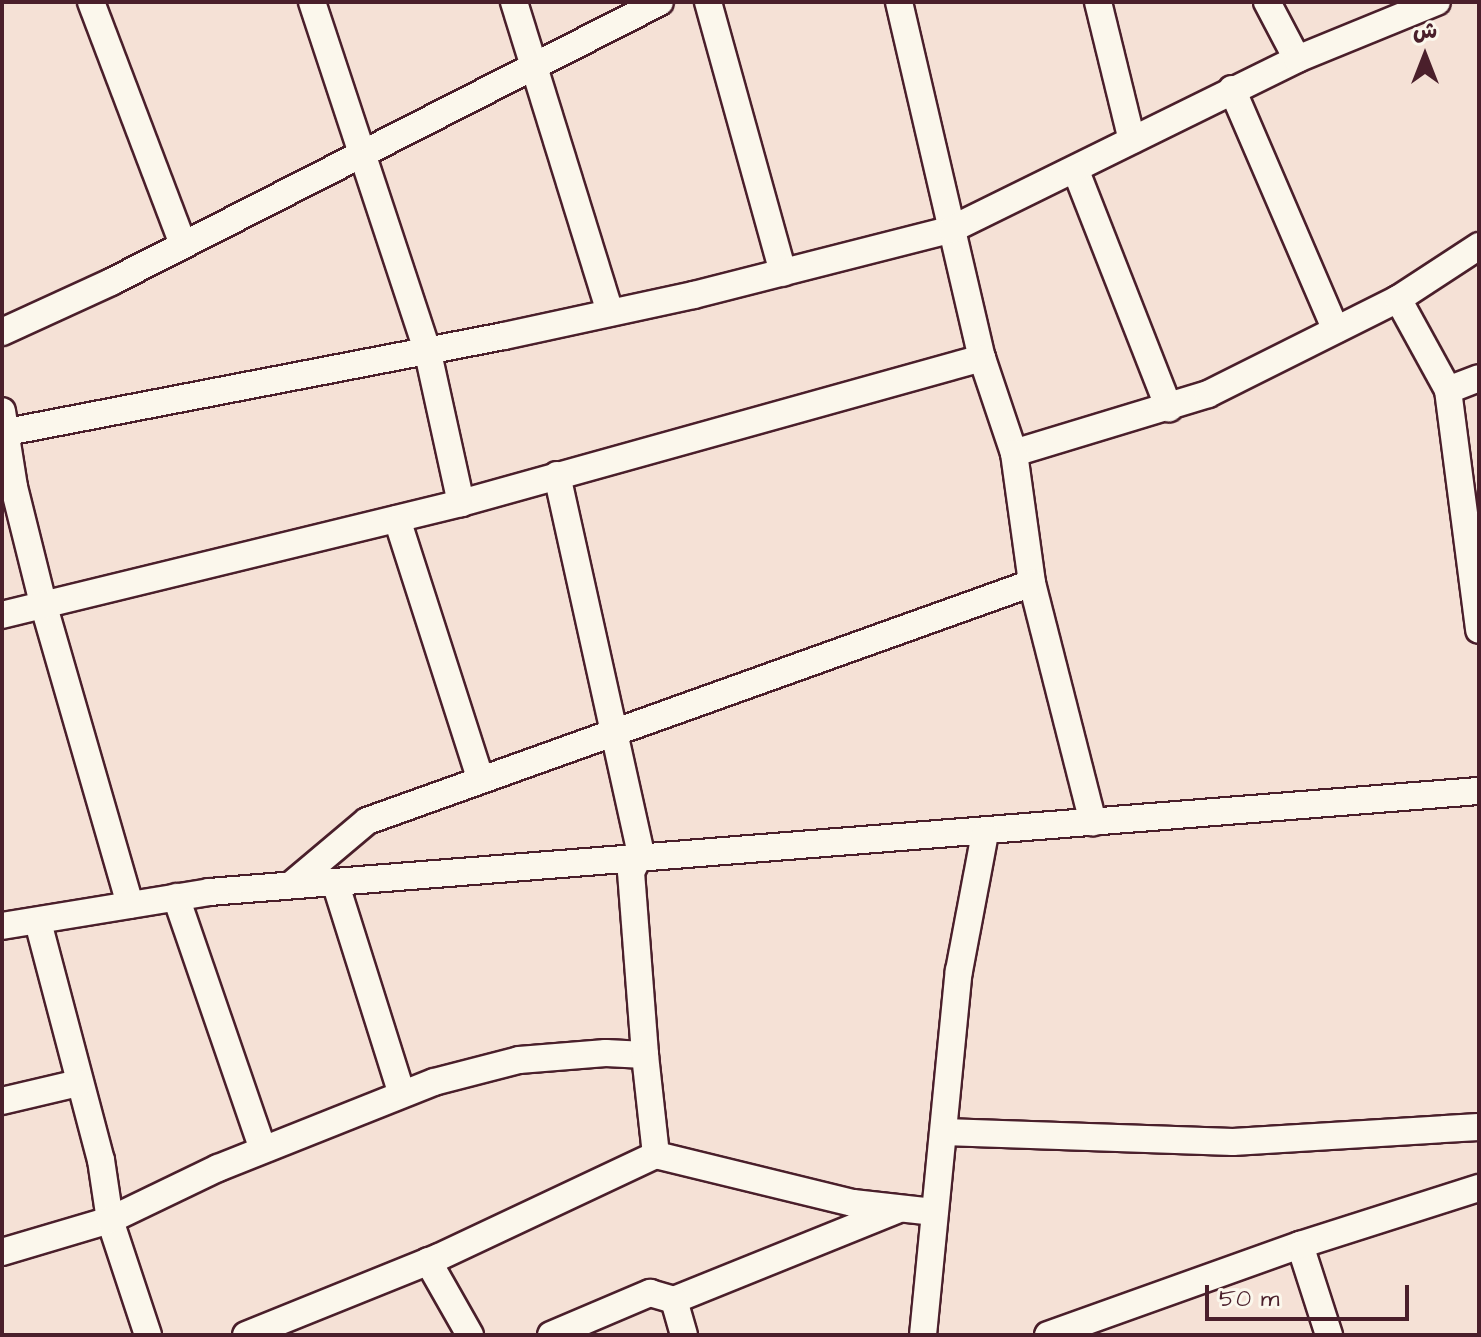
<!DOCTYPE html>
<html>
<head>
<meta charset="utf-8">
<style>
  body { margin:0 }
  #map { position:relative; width:1481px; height:1337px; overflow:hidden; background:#f5e1d6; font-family:"Architects Daughter","Playpen Sans Arabic",sans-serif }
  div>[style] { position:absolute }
  .roads { filter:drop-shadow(2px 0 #4a1f2b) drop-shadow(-2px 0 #4a1f2b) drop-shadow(0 2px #4a1f2b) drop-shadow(0 -2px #4a1f2b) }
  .minor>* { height:26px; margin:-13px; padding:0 13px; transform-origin:13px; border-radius:13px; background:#fbf7ec }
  span { translate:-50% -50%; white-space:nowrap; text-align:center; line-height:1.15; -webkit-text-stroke:6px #fbf7ec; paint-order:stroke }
  .frame { position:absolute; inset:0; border:4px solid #4a1f2b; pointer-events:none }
  .north { position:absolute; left:1385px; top:16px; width:80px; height:80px; -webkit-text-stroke:6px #fbf7ec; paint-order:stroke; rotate:0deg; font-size:22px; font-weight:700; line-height:32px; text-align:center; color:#4a1f2b }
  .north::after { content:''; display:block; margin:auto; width:28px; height:36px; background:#4a1f2b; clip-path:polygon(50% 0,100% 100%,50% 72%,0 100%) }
  .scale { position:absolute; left:1205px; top:1285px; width:204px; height:36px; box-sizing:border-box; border:4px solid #4a1f2b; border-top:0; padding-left:10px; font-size:24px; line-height:28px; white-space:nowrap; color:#4a1f2b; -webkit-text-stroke:6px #fbf7ec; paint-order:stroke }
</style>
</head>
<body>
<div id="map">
  <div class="roads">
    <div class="minor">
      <i style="left:91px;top:2px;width:259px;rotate:69.2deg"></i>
      <i style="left:312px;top:2px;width:370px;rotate:71.7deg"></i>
      <i style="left:428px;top:353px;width:154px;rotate:77.6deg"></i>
      <i style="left:514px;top:2px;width:325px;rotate:72.8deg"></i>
      <i style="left:708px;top:2px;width:281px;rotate:74.5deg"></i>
      <i style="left:899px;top:2px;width:366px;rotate:76.9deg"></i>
      <i style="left:1098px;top:2px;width:142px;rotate:76.2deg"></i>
      <i style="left:1267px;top:2px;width:64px;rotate:62.2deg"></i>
      <i style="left:1232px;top:89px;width:262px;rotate:66.7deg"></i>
      <i style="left:1076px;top:171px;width:255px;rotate:68.6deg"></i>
      <i style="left:1398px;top:299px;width:104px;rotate:61.2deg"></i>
      <i style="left:1448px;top:390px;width:242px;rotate:82.6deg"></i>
      <i style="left:2px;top:332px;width:120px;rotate:-24.6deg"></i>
      <i style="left:111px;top:282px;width:616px;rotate:-27.02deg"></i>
      <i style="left:1448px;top:390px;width:33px;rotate:-21deg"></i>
      <i style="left:2px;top:411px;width:77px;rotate:81deg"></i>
      <i style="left:14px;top:487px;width:120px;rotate:76deg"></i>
      <i style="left:43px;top:603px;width:314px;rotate:73.9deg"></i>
      <i style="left:2px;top:433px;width:511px;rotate:-10.94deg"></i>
      <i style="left:504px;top:336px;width:194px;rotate:-12.2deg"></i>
      <i style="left:694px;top:295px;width:266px;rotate:-14.3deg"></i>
      <i style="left:952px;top:229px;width:385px;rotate:-26.2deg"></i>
      <i style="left:1297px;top:59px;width:151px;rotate:-22.2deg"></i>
      <i style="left:1014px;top:453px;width:203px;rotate:-16.9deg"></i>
      <i style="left:1208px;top:394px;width:212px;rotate:-26.6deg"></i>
      <i style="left:1398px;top:299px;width:97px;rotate:-33.2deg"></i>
      <i style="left:557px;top:475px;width:387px;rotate:77.5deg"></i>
      <i style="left:641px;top:853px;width:21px;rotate:118deg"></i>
      <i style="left:631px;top:872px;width:184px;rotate:85.6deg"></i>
      <i style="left:397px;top:519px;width:272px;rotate:72.2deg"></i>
      <i style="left:2px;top:615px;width:472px;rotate:-13.7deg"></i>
      <i style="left:461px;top:503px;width:541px;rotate:-15.55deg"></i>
      <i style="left:982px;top:358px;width:100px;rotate:71.4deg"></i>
      <i style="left:1014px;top:453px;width:131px;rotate:82.1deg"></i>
      <i style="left:1032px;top:583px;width:247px;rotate:75.7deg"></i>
      <i style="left:335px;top:882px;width:222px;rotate:72.5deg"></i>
      <i style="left:291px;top:885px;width:99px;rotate:-40.1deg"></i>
      <i style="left:367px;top:821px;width:706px;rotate:-19.69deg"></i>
      <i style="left:176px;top:897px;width:267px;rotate:71deg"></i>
      <i style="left:38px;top:922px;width:246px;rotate:75.2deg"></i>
      <i style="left:101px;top:1160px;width:61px;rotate:81.5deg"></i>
      <i style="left:110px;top:1220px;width:121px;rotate:71.7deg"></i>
      <i style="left:2px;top:926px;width:210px;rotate:-9.3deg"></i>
      <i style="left:209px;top:892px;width:1274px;rotate:-4.55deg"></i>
      <i style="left:2px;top:1101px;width:78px;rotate:-13.3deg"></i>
      <i style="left:944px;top:1132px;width:289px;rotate:2deg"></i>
      <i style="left:1233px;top:1142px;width:246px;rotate:-3.5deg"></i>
      <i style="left:1300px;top:1245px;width:95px;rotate:72.1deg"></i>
      <i style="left:2px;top:1252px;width:113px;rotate:-16.5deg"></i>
      <i style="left:110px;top:1220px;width:120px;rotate:-25.7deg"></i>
      <i style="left:218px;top:1168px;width:232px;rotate:-21.7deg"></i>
      <i style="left:434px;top:1082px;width:88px;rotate:-14.5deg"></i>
      <i style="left:519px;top:1060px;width:87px;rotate:-4.6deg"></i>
      <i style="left:606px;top:1053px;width:39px;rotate:3deg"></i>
      <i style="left:645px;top:1055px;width:101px;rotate:83.7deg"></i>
      <i style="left:428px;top:1261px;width:85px;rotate:60.4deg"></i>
      <i style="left:674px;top:1300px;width:240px;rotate:-22deg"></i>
      <i style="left:246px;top:1335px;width:208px;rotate:-22deg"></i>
      <i style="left:439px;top:1257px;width:240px;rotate:-25.2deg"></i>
      <i style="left:656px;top:1155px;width:203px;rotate:13.7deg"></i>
      <i style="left:853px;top:1203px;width:82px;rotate:6.3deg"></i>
      <i style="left:551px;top:1335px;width:108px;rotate:-23deg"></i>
      <i style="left:650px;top:1293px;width:25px;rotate:16deg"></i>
      <i style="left:674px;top:1300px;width:36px;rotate:74deg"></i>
      <i style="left:923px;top:1335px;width:366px;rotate:-84.4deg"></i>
      <i style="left:959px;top:971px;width:140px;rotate:-79.3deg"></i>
      <i style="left:1048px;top:1335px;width:268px;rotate:-19.7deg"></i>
      <i style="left:1300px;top:1245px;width:188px;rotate:-17.7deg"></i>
    </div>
  </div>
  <div class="frame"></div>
  <div class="north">ش</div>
  <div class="scale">50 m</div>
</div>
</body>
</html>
